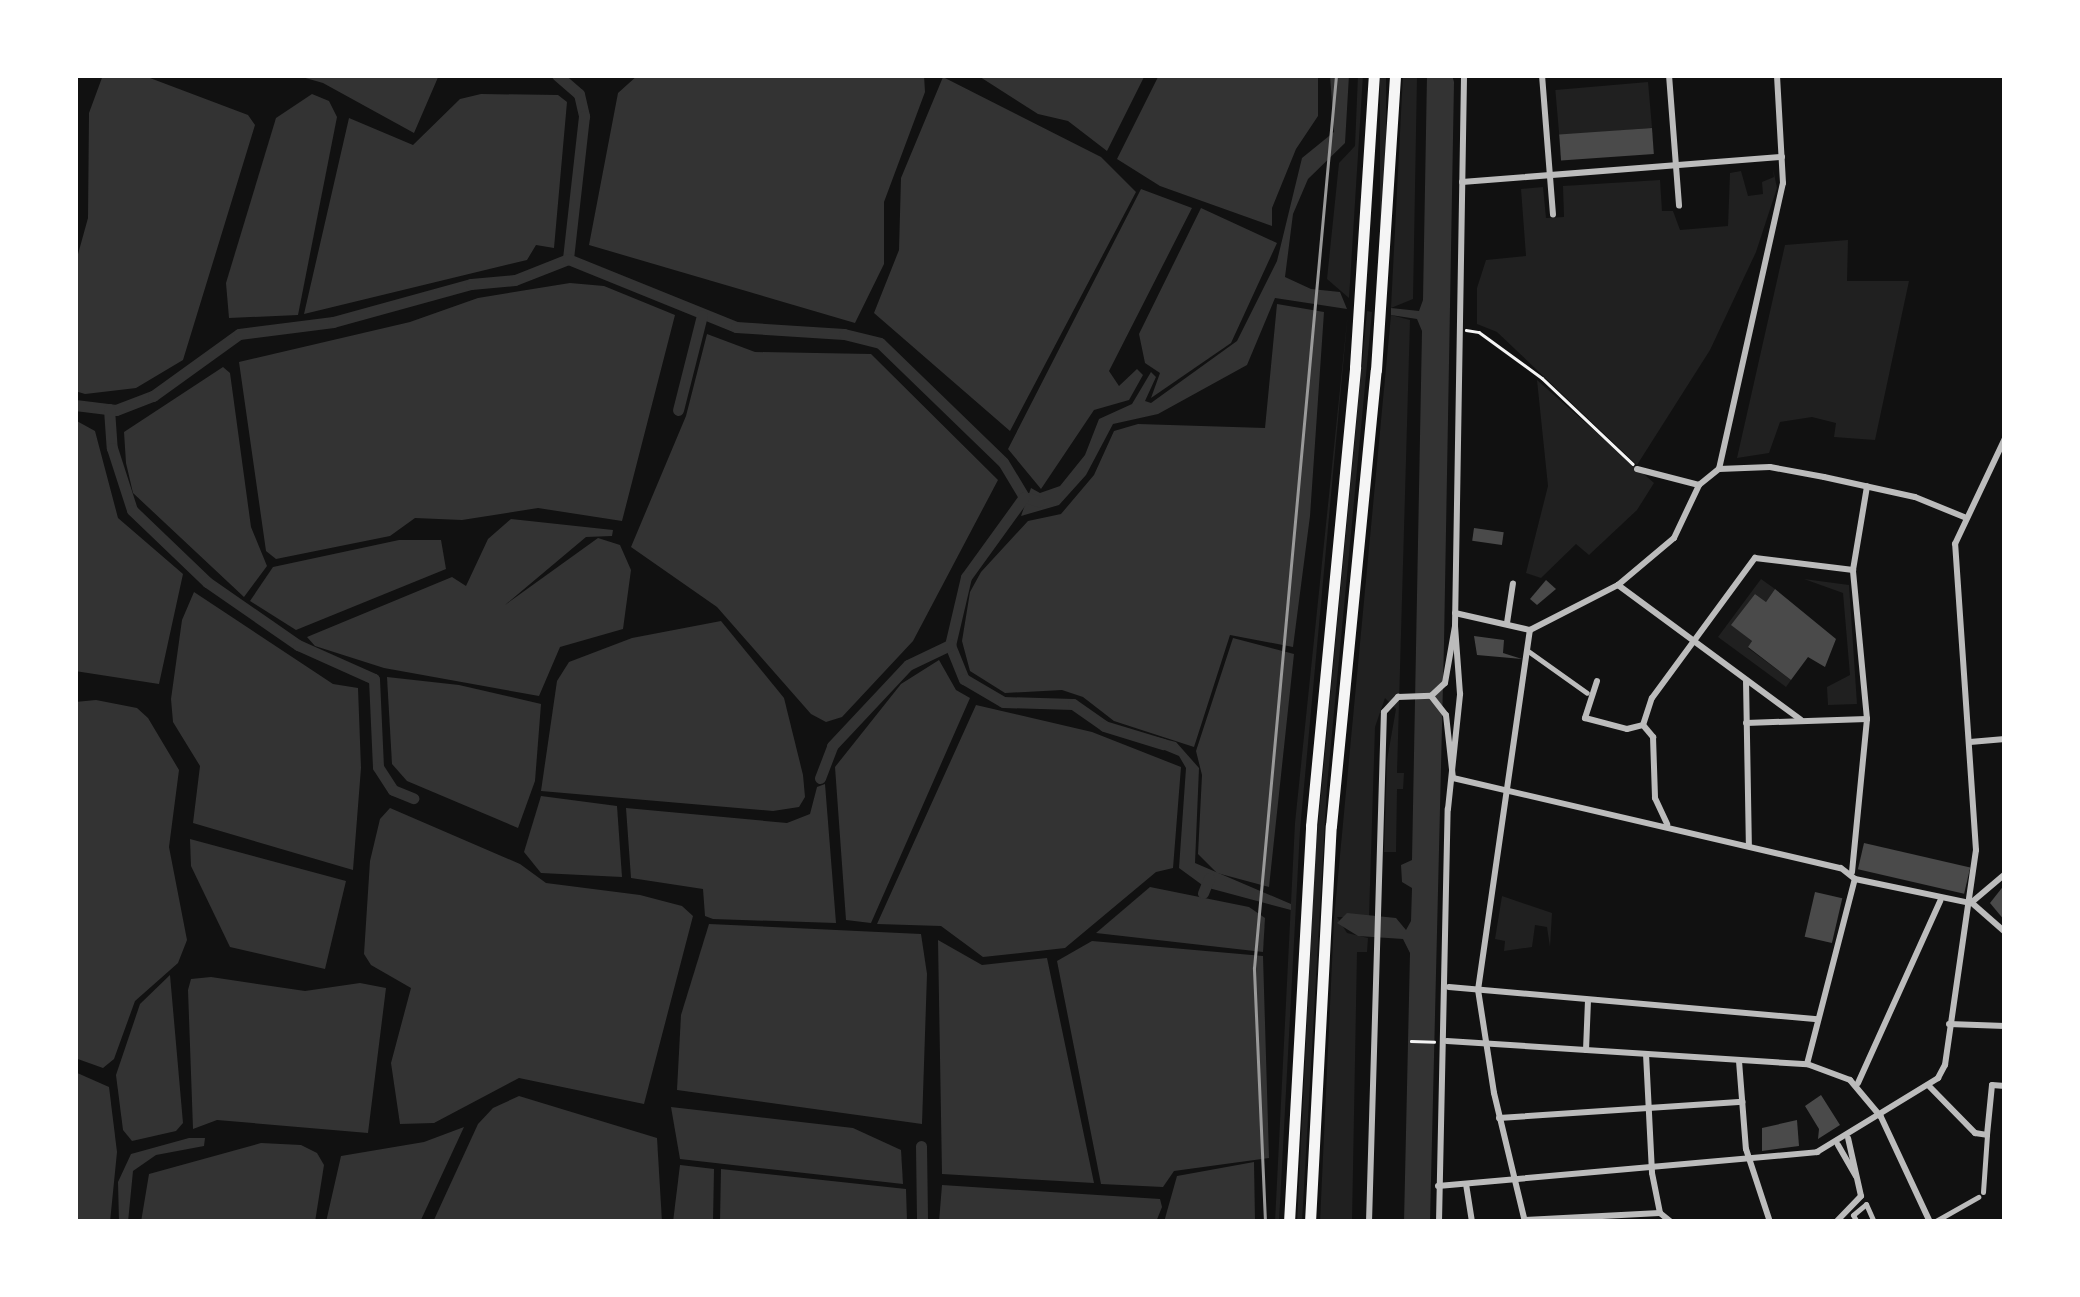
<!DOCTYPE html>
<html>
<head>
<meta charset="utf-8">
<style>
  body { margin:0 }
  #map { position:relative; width:2080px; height:1297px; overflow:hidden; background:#111; font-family:Helvetica,sans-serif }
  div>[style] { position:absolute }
  .green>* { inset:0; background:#202020; transform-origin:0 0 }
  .water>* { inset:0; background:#333 }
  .canal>* { height:11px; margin:-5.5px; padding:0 5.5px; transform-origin:5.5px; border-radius:5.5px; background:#333 }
  .building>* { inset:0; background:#4a4a4a; transform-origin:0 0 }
  .path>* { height:2.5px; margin:-1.25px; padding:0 1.25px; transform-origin:1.25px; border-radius:1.25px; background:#f5f5f5 }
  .pedestrian>* { height:5px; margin:-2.5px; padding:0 2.5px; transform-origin:2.5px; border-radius:2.5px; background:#bcbcbc }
  .minor>* { height:6px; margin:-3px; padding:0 3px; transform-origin:3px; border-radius:3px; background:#bcbcbc }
  .motorway>* { height:11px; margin:-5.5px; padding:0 5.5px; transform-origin:5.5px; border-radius:5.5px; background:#f5f5f5 }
  .rail>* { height:2.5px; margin:-1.25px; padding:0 1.25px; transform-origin:1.25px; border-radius:1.25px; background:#9a9a9a }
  span { translate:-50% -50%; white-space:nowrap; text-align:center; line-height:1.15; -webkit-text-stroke:8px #fff; paint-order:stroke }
  .frame { position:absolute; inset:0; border:78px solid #fff; pointer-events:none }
</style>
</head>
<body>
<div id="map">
  <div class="green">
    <i style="clip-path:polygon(1358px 75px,1363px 75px,1349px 298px,1327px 279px,1339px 163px,1355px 146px)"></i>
    <i style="left:1380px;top:75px;width:6px;height:228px"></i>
    <i style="clip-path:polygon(1403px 75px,1417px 75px,1413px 299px,1391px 308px)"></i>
    <i style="left:1648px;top:82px;width:46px;height:93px;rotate:85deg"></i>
    <i style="clip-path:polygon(1773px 169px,1777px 188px,1756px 252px,1710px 350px,1637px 465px,1497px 332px,1477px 324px,1477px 288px,1486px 260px,1526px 256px,1521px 189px,1543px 187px,1546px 218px,1564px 217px,1563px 186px,1660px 180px,1662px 211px,1673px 211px,1680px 230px,1728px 226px,1730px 173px,1741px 171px,1748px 196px,1763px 194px,1762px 182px,1774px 177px)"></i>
    <i style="clip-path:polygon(1848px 240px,1847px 281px,1909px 281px,1875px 440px,1834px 437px,1836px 423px,1812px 417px,1780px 422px,1769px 453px,1737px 458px,1785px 245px)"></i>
    <i style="clip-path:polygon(1367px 311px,1372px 312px,1327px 786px,1302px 1222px,1297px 1222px,1315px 857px)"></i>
    <i style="clip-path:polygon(1348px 312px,1300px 830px,1279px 1222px,1275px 1222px,1295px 823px)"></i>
    <i style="clip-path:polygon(1391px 315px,1410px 320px,1397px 773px,1404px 773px,1403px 789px,1397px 789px,1396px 852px,1384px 852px,1387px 760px,1396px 709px,1385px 698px,1375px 727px,1369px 917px,1337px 917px,1347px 933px,1368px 938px,1367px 952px,1357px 952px,1352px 1222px,1320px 1222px,1334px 919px)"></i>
    <i style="clip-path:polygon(1537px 380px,1654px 483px,1637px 510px,1589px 555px,1576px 544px,1541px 578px,1526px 573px,1548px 486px)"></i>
    <i style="clip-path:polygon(1761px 579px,1775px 589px,1766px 602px,1755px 594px,1732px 625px,1752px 641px,1748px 648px,1791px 680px,1786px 687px,1718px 637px)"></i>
    <i style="clip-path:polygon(1804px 579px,1849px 585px,1857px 704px,1828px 705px,1827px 687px,1850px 675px,1843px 593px)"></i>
    <i style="clip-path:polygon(1502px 896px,1552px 913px,1550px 947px,1547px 927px,1535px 925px,1532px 947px,1504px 951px,1505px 941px,1495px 939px)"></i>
  </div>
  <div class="water">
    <i style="clip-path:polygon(103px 75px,142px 75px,248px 115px,255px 125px,183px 360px,136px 388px,85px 394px,75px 391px,75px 265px,88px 218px,89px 113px)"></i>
    <i style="clip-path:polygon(295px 75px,439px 75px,414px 133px,323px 83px)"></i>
    <i style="clip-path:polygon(638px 75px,924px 75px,925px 92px,884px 202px,884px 264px,855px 323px,589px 245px,618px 93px)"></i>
    <i style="clip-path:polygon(977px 75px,1145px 75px,1107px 151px,1068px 121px,1038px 114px)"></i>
    <i style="clip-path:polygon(1159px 75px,1318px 75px,1318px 116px,1296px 149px,1272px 208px,1272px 226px,1160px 186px,1117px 159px)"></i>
    <i style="clip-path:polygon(1330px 75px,1349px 75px,1345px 143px,1308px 179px,1293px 214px,1285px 277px,1311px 289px,1340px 292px,1347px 309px,1275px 298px,1247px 365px,1158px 414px,1113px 424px,1086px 475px,1059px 505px,1021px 516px,1031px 488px,1040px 493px,1060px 486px,1085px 455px,1099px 419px,1132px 404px,1151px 372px,1156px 377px,1145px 401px,1151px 403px,1237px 341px,1277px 261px,1302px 158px,1334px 132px)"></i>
    <i style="clip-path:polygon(1427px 75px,1452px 75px,1454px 82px,1444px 643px,1430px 1222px,1404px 1222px,1410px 953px,1403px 939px,1358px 936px,1337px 923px,1347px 913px,1396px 918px,1406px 930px,1411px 921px,1412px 888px,1402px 882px,1401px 865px,1412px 860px,1422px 331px,1417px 319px,1391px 315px,1391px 308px,1419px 311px,1423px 300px)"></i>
    <i style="clip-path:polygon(943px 77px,1101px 157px,1136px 192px,1010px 431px,874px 313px,899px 250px,901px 178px)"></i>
    <i style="clip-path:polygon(312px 94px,329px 101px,337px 117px,298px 315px,229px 318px,226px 283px,276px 118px)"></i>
    <i style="clip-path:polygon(481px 94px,558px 95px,567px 102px,554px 248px,536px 245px,527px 260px,304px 314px,349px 118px,413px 145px,460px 99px)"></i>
    <i style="clip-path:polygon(1141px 189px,1192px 208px,1109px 371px,1119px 386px,1137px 369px,1143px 375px,1129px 400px,1094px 410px,1041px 489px,1008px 449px)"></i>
    <i style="clip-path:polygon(1201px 208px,1277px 243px,1231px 343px,1151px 398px,1160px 373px,1145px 363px,1139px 334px)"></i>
    <i style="clip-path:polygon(570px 283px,604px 286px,675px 315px,622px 521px,538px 508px,462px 520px,415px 518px,390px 536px,276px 559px,266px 551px,239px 362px,410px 322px,478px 298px)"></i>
    <i style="clip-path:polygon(1277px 304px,1324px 312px,1310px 516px,1293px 647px,1230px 635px,1194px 747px,1114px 721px,1083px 697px,1062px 690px,1005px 693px,970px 671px,962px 641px,970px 592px,981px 572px,1028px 521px,1061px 514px,1094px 475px,1114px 431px,1138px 424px,1265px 428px)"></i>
    <i style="clip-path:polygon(707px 334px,755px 352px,871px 354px,998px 480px,913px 641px,842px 717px,826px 722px,811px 714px,717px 607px,631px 547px,686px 416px)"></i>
    <i style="clip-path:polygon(223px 367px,230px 373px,251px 527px,267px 566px,244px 597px,133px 493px,126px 463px,124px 432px)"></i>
    <i style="clip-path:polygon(75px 420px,95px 431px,118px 518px,183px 574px,159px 684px,75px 671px)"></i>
    <i style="clip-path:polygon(511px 519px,613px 530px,612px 536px,586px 537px,505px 605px,598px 538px,620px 545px,631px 570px,623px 629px,560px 647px,539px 696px,384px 668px,315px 646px,307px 637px,452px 577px,466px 586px,488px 539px)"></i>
    <i style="clip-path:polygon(399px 540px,441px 540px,446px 569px,296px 630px,250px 601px,273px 567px)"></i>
    <i style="clip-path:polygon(194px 592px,333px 684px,358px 688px,361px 768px,353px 870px,193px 823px,200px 766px,173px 722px,171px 699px,182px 620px)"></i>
    <i style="clip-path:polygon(721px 621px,784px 698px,803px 775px,805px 797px,799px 807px,773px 811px,541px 791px,557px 681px,569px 662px,632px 638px)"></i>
    <i style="clip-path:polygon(1233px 638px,1294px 654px,1269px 887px,1217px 873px,1198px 854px,1202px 775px,1196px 751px)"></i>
    <i style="clip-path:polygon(939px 660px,956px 690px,970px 698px,871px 923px,846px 920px,835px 767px,901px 684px)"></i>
    <i style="clip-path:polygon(387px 677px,459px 685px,541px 704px,535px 781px,518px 828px,407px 781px,392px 764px)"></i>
    <i style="clip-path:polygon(96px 700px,137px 708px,148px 718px,179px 770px,169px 847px,187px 940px,178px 963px,135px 1001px,114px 1059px,103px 1068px,75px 1058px,75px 702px)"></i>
    <i style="clip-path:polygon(976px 705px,1092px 732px,1181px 767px,1173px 868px,1156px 872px,1065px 948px,983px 957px,941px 926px,877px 924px)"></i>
    <i style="clip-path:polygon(1152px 736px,1176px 742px,1199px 768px,1195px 863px,1291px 904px,1291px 910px,1205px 887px,1179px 868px,1186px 768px,1179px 756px,1150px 744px)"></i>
    <i style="clip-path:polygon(825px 784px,836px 923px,713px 919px,705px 916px,703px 889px,631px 878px,626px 808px,787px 823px,810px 814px,817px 787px)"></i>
    <i style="clip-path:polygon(541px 796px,617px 806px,622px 877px,541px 873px,524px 852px)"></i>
    <i style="clip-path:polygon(390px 808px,520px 864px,546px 883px,640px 895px,682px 906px,693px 916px,644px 1104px,519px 1078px,434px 1123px,400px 1124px,391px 1063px,411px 988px,371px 965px,364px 954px,370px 861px,380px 819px)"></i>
    <i style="clip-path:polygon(190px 839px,346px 881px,325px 969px,230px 947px,191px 866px)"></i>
    <i style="clip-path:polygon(1150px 887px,1249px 907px,1265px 918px,1263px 952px,1096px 933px)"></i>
    <i style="clip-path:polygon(709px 924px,921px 934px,927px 974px,922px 1124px,677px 1090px,681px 1015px)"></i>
    <i style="clip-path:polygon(938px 940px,982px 965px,1047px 958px,1094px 1183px,942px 1174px)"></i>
    <i style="clip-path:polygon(1092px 941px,1263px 956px,1269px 1158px,1174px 1171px,1163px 1187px,1101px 1184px,1057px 961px)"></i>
    <i style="clip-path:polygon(170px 975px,183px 1123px,176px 1131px,132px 1141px,123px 1130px,116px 1075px,140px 1004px)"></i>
    <i style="clip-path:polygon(211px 977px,305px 991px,360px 983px,386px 988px,368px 1133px,217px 1120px,193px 1129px,188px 990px,191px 979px)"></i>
    <i style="clip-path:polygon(75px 1072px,109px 1087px,117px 1152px,110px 1222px,75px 1222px)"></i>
    <i style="clip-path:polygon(519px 1096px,657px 1138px,662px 1222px,433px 1222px,478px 1124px,493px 1108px)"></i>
    <i style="clip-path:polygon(671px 1107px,853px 1128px,901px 1150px,903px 1184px,680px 1159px)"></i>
    <i style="clip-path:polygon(464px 1127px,420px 1222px,326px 1222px,341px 1156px,424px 1142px)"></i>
    <i style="clip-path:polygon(189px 1138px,205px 1138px,204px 1146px,156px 1155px,133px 1171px,128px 1222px,119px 1222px,118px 1182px,131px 1154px)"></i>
    <i style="clip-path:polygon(261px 1143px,301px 1145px,317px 1153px,324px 1165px,315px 1222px,141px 1222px,149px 1174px)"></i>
    <i style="clip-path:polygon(1254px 1162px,1255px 1222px,1164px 1222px,1177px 1176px)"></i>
    <i style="clip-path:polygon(680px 1165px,714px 1169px,713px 1222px,673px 1222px)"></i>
    <i style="clip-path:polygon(721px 1169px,906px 1189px,907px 1222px,720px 1222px)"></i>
    <i style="clip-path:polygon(942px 1185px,1160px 1199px,1162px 1207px,1156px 1222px,939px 1222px)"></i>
  </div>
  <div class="canal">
    <i style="left:557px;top:75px;width:29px;rotate:41deg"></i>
    <i style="left:579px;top:94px;width:23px;rotate:77deg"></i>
    <i style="left:584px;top:116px;width:144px;rotate:96.4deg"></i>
    <i style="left:75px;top:405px;width:41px;rotate:7deg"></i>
    <i style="left:116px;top:410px;width:40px;rotate:-21deg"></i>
    <i style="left:153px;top:396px;width:106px;rotate:-35.8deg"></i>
    <i style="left:239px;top:334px;width:95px;rotate:-7.3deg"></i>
    <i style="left:333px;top:322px;width:143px;rotate:-15.4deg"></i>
    <i style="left:471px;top:284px;width:44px;rotate:-5.2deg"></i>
    <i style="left:515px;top:280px;width:57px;rotate:-21.6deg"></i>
    <i style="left:568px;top:259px;width:181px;rotate:22deg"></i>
    <i style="left:736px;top:327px;width:108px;rotate:3.7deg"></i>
    <i style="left:844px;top:334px;width:37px;rotate:14deg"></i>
    <i style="left:880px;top:343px;width:171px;rotate:44.1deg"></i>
    <i style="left:1003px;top:462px;width:41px;rotate:59deg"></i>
    <i style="left:1024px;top:497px;width:15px;rotate:16deg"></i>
    <i style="left:109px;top:409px;width:39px;rotate:86deg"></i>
    <i style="left:112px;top:448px;width:65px;rotate:72.1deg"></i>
    <i style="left:132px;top:510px;width:104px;rotate:43.8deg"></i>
    <i style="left:207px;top:582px;width:111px;rotate:34.7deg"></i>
    <i style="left:298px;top:645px;width:83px;rotate:24.1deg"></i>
    <i style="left:374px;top:679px;width:88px;rotate:87.4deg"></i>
    <i style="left:378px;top:767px;width:27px;rotate:57deg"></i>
    <i style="left:393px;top:790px;width:22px;rotate:22deg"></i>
    <i style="left:678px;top:410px;width:98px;rotate:-75.8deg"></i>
    <i style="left:1024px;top:497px;width:99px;rotate:125.9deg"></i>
    <i style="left:966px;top:577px;width:70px;rotate:103.2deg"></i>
    <i style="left:950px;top:645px;width:37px;rotate:68deg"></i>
    <i style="left:964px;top:679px;width:45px;rotate:30.5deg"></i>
    <i style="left:1003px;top:702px;width:70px;rotate:1.6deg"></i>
    <i style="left:1073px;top:704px;width:38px;rotate:35deg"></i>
    <i style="left:1104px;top:726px;width:62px;rotate:17deg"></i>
    <i style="left:820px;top:778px;width:34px;rotate:-69deg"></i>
    <i style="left:832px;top:746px;width:111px;rotate:-46.8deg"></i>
    <i style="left:908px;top:665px;width:47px;rotate:-25.5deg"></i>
    <i style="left:1203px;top:893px;width:16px;rotate:-68deg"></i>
    <i style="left:921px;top:1146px;width:76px;rotate:89.2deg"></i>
  </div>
  <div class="building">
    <i style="left:1652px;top:128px;width:26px;height:93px;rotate:86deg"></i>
    <i style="left:1474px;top:528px;width:30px;height:13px;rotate:8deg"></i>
    <i style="clip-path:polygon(1546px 580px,1556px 589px,1537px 605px,1530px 599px)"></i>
    <i style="clip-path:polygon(1775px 589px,1836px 639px,1825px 667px,1808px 657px,1791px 680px,1748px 647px,1752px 641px,1731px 625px,1755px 594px,1766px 602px)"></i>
    <i style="clip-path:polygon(1474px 636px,1504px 640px,1503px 653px,1522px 659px,1477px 655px)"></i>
    <i style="left:1864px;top:843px;width:109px;height:27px;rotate:13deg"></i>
    <i style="clip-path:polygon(2005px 884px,2005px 921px,1990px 903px)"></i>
    <i style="left:1815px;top:892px;width:28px;height:46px;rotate:13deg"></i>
    <i style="clip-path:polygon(1821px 1095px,1840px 1125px,1818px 1139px,1819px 1129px,1805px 1106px)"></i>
    <i style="clip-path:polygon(1797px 1120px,1799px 1146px,1762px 1151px,1762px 1128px)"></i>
  </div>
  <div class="path">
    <i style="left:1466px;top:330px;width:13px;rotate:9deg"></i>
    <i style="left:1479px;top:332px;width:78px;rotate:36.1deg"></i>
    <i style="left:1542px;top:378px;width:125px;rotate:43.4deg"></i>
    <i style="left:1411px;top:1041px;width:23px;rotate:2deg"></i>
  </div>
  <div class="pedestrian">
    <i style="left:1528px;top:651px;width:72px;rotate:35.4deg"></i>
    <i style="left:1983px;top:1192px;width:57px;rotate:-86deg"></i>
    <i style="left:1857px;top:1222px;width:8px;rotate:-120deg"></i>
    <i style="left:1853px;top:1215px;width:17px;rotate:-40deg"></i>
    <i style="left:1866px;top:1204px;width:20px;rotate:66deg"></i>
    <i style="left:1934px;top:1222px;width:51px;rotate:-29.6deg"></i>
  </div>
  <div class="minor">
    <i style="left:1542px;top:75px;width:140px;rotate:85.5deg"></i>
    <i style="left:1669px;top:75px;width:131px;rotate:85.6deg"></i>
    <i style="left:1462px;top:182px;width:321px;rotate:-4.5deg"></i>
    <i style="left:1637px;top:469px;width:64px;rotate:14.5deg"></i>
    <i style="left:1719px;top:469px;width:293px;rotate:-77.4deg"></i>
    <i style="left:1783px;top:183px;width:108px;rotate:-93.2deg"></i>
    <i style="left:1618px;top:585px;width:227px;rotate:36.4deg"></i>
    <i style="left:1455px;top:613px;width:77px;rotate:12.8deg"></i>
    <i style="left:1507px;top:623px;width:40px;rotate:-81.5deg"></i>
    <i style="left:1530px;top:630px;width:99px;rotate:-27.1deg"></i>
    <i style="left:1618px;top:585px;width:73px;rotate:-40deg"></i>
    <i style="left:1674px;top:538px;width:59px;rotate:-64.7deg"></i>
    <i style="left:1699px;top:485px;width:26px;rotate:-39deg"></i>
    <i style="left:1719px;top:469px;width:51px;rotate:-2.2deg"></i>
    <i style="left:1770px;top:467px;width:55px;rotate:10.5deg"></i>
    <i style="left:1824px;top:477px;width:93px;rotate:12.4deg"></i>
    <i style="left:1915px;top:497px;width:53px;rotate:22.2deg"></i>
    <i style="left:1746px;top:680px;width:166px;rotate:89deg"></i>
    <i style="left:1597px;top:681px;width:39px;rotate:108deg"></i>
    <i style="left:1585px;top:718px;width:43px;rotate:14.7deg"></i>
    <i style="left:1627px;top:729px;width:16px;rotate:-14deg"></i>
    <i style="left:1431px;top:696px;width:24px;rotate:52deg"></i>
    <i style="left:1446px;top:715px;width:63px;rotate:83.7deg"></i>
    <i style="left:1431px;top:696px;width:19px;rotate:-43deg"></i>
    <i style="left:1445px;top:683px;width:58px;rotate:-80deg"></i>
    <i style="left:1746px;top:723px;width:121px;rotate:-1.9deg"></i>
    <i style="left:1643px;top:725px;width:28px;rotate:-72deg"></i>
    <i style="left:1652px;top:698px;width:174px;rotate:-53.7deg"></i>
    <i style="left:1755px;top:558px;width:99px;rotate:7deg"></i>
    <i style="left:1643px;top:725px;width:16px;rotate:50deg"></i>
    <i style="left:1653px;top:737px;width:61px;rotate:88.1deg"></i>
    <i style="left:1655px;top:798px;width:29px;rotate:65deg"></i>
    <i style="left:1970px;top:742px;width:35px;rotate:-5deg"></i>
    <i style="left:1453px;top:778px;width:398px;rotate:13.1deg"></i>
    <i style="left:1841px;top:868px;width:18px;rotate:38deg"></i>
    <i style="left:1852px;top:872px;width:154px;rotate:-84.4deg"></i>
    <i style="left:1867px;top:719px;width:150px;rotate:-95.4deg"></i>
    <i style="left:1853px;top:570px;width:85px;rotate:-80.5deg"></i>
    <i style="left:1855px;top:879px;width:117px;rotate:11.8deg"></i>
    <i style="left:1972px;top:902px;width:43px;rotate:-40.3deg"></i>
    <i style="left:1972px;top:903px;width:44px;rotate:41.3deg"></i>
    <i style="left:1449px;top:987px;width:370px;rotate:5deg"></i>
    <i style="left:1949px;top:1024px;width:56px;rotate:2deg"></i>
    <i style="left:1447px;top:1041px;width:361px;rotate:3.7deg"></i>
    <i style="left:1807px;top:1064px;width:46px;rotate:20.4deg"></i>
    <i style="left:1850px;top:1080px;width:48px;rotate:50deg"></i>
    <i style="left:1881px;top:1117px;width:116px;rotate:65deg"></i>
    <i style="left:1586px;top:1050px;width:50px;rotate:-87.7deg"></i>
    <i style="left:1646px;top:1054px;width:119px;rotate:87.1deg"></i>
    <i style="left:1652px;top:1173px;width:41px;rotate:78.7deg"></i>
    <i style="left:1660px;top:1213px;width:14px;rotate:39deg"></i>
    <i style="left:1739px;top:1061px;width:88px;rotate:85.5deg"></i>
    <i style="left:1746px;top:1149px;width:77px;rotate:71.8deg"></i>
    <i style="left:1807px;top:1064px;width:191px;rotate:-75.5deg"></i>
    <i style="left:1858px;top:1083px;width:200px;rotate:-65.7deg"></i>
    <i style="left:1929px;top:1086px;width:66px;rotate:45.6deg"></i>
    <i style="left:1975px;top:1133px;width:12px;rotate:9deg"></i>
    <i style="left:1987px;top:1135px;width:50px;rotate:-84.3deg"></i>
    <i style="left:1992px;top:1085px;width:13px;rotate:4deg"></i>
    <i style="left:1499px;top:1118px;width:244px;rotate:-3.8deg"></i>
    <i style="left:1838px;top:1145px;width:36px;rotate:60deg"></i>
    <i style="left:1466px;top:1184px;width:38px;rotate:81deg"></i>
    <i style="left:1438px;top:1186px;width:381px;rotate:-5.1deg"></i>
    <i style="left:1817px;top:1152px;width:142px;rotate:-31.4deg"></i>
    <i style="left:1938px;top:1078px;width:15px;rotate:-62deg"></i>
    <i style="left:1945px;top:1065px;width:217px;rotate:-81.8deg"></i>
    <i style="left:1976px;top:850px;width:307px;rotate:-93.9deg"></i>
    <i style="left:1955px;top:544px;width:117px;rotate:-64.7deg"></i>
    <i style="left:1525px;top:1220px;width:135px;rotate:-3deg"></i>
    <i style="left:1369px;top:1222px;width:510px;rotate:-88.32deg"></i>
    <i style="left:1384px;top:712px;width:21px;rotate:-47deg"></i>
    <i style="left:1398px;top:697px;width:33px;rotate:-2deg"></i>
    <i style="left:1439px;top:1222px;width:413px;rotate:-88.8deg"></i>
    <i style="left:1448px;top:809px;width:116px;rotate:-84deg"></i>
    <i style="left:1460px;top:694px;width:68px;rotate:-94.2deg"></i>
    <i style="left:1455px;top:626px;width:551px;rotate:-89.06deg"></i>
    <i style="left:1525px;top:1222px;width:133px;rotate:-103.5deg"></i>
    <i style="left:1494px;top:1093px;width:104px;rotate:-98.8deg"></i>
    <i style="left:1478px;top:990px;width:364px;rotate:-81.8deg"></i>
    <i style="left:1836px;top:1222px;width:36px;rotate:-46deg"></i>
    <i style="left:1861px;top:1196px;width:59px;rotate:-102.6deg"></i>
  </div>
  <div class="motorway">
    <i style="left:1289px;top:1222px;width:397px;rotate:-86.8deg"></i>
    <i style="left:1311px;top:826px;width:461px;rotate:-84.5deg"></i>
    <i style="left:1355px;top:367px;width:293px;rotate:-86.3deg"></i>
    <i style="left:1310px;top:1222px;width:397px;rotate:-87deg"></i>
    <i style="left:1331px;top:826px;width:458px;rotate:-84.4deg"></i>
    <i style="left:1376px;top:370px;width:296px;rotate:-86.3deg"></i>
  </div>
  <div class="rail">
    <i style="left:1265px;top:1222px;width:254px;rotate:-92.5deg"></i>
    <i style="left:1254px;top:968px;width:897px;rotate:-84.75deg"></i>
  </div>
  <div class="frame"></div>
</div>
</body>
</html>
